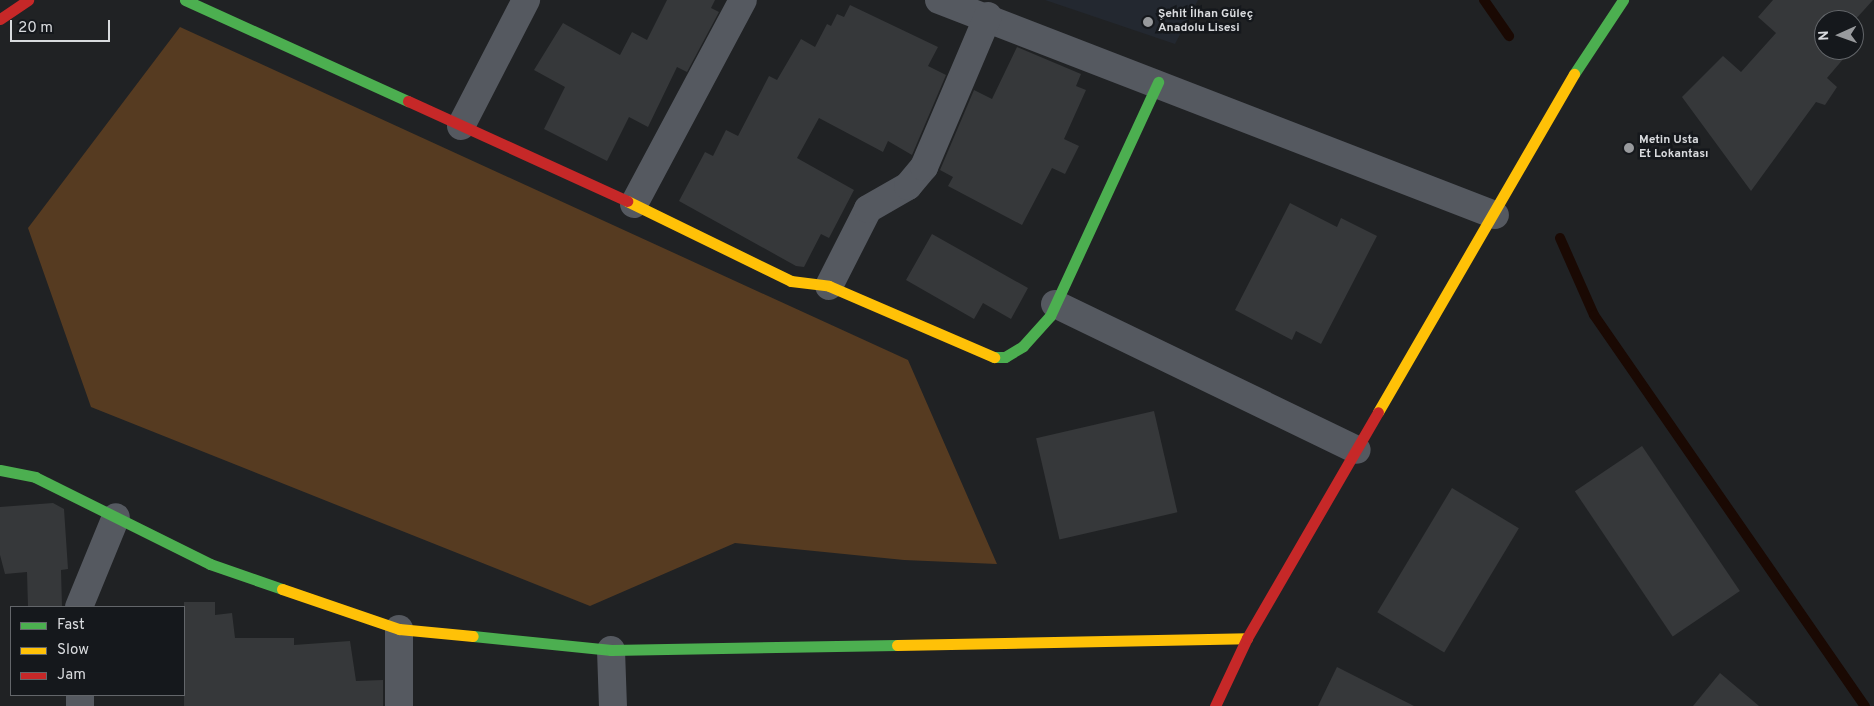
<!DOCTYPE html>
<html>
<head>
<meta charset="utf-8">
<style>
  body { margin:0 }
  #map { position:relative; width:1874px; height:706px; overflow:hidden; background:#202224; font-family:Overpass,sans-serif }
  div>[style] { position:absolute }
  .built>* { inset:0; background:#232830 }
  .green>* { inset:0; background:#563b21 }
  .stream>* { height:10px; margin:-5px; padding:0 5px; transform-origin:5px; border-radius:5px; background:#1a0903 }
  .building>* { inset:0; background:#36383a; transform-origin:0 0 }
  .street>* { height:28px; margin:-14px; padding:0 14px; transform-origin:14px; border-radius:14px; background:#555960 }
  .fast>* { height:11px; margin:-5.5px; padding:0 5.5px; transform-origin:5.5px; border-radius:5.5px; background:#4caf50 }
  .slow>* { height:11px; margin:-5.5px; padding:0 5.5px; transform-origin:5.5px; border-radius:5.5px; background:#ffc107 }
  .jam>* { height:11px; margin:-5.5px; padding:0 5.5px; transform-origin:5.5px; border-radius:5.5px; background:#c62828 }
  .dots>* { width:14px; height:14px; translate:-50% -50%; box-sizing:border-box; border:2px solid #15181c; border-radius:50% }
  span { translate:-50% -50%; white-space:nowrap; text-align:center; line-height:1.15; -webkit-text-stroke:5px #15181c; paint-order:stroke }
  .poi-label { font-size:12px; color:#d9dbde; font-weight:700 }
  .left { translate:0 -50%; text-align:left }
  .legend { position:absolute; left:10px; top:606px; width:175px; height:90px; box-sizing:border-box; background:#15181c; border:1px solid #63666a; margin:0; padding:6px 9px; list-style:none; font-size:15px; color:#d9dbde }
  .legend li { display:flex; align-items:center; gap:10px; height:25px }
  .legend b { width:25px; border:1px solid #63666a }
  .north { position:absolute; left:1814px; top:10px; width:50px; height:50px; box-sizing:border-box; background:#15181c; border:1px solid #63666a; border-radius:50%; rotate:268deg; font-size:14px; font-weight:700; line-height:20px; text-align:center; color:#d9dbde }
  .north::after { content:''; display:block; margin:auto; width:18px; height:22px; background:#989a9d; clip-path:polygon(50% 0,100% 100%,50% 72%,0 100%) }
  .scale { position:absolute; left:10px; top:20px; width:100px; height:22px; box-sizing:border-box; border:2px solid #d9dbde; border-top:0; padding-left:6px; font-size:15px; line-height:18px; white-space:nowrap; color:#d9dbde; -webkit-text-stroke:4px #15181c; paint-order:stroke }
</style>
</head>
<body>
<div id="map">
  <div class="built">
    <i style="clip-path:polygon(1045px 0,1198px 0,1175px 44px)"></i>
  </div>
  <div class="green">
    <i style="clip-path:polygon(180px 27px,908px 360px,997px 564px,904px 560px,735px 543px,590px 606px,91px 407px,28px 228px)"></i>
  </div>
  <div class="stream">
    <i style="left:1484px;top:0;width:44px;rotate:55.2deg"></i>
    <i style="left:1560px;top:238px;width:84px;rotate:66.2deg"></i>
    <i style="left:1594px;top:315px;width:476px;rotate:55.3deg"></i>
  </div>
  <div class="building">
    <i style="clip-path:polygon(667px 0,715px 0,711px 8px,719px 12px,687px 72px,677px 67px,648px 127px,629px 117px,607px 161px,544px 129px,565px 87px,534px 70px,563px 23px,620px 55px,632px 32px,647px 40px)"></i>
    <i style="clip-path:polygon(1773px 0,1873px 0,1854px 21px,1824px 20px,1824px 50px,1851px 50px,1827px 78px,1837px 87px,1825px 105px,1816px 102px,1751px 191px,1682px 97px,1723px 56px,1741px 72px,1776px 33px,1758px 17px)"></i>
    <i style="clip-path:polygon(850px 5px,938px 47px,928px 66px,946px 75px,912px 155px,888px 141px,883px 152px,819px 118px,797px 158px,854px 190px,829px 238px,821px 234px,804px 267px,796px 266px,679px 201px,705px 152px,713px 156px,726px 130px,738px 136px,769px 76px,777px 80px,801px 39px,815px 47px,827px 24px,831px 26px,837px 14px,844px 17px)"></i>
    <i style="clip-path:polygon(1017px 47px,1081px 74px,1076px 86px,1086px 90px,1064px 139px,1079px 146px,1065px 174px,1052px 168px,1022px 225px,948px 186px,953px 177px,940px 170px,974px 90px,992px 99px)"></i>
    <i style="clip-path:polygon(1290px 203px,1337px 227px,1341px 218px,1377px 236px,1321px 344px,1296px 331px,1292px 340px,1235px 310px)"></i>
    <i style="clip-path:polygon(932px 234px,1028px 288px,1011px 319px,983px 303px,974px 319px,906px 280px)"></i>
    <i style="left:1154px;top:411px;width:104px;height:121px;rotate:77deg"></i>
    <i style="left:1642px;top:446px;width:175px;height:81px;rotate:56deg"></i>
    <i style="left:1452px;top:488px;width:78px;height:145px;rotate:31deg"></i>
    <i style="clip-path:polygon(53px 503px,64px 509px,68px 569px,61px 570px,62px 607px,28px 607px,27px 572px,5px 574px,0 555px,0 507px)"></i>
    <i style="clip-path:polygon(184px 602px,215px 602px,215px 615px,232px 613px,235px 638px,294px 638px,294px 645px,350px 641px,356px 681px,383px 680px,383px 706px,184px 706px)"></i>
    <i style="clip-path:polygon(1337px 667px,1414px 706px,1318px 706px)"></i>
    <i style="clip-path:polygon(1720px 673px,1759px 706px,1693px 706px)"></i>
  </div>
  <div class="street">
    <i style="left:939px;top:0;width:596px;rotate:21.14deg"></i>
    <i style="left:461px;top:126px;width:142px;rotate:-62.7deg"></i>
    <i style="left:634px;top:204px;width:231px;rotate:-61.9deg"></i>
    <i style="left:829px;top:286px;width:86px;rotate:-63.1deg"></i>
    <i style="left:868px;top:209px;width:46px;rotate:-29.9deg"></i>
    <i style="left:908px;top:186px;width:25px;rotate:-50deg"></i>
    <i style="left:924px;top:167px;width:164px;rotate:-67deg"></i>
    <i style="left:1055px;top:304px;width:335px;rotate:25.8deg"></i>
    <i style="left:79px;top:607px;width:97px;rotate:-67.7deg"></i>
    <i style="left:399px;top:629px;width:77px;rotate:90deg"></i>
    <i style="left:611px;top:650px;width:56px;rotate:88deg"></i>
    <i style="left:80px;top:695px;width:11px;rotate:90deg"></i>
  </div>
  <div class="fast">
    <i style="left:185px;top:0;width:245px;rotate:24.4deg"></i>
    <i style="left:1574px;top:74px;width:89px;rotate:-56.5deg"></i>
    <i style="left:994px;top:357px;width:11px"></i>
    <i style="left:1005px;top:357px;width:21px;rotate:-31deg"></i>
    <i style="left:1023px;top:346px;width:40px;rotate:-48deg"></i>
    <i style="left:1050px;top:316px;width:258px;rotate:-65.2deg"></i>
    <i style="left:0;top:470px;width:36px;rotate:11deg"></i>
    <i style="left:35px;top:477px;width:195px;rotate:26.4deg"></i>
    <i style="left:210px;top:564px;width:76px;rotate:19.1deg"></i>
    <i style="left:473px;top:636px;width:139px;rotate:5.8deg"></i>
    <i style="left:611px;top:650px;width:286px;rotate:-1deg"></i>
  </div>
  <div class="slow">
    <i style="left:627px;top:201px;width:182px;rotate:26deg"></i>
    <i style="left:791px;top:281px;width:38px;rotate:7deg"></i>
    <i style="left:829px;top:286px;width:180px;rotate:23.3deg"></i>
    <i style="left:1378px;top:412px;width:391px;rotate:-59.9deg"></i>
    <i style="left:282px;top:589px;width:124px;rotate:18.9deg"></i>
    <i style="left:399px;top:629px;width:74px;rotate:5.4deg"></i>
    <i style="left:897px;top:645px;width:350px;rotate:-1.1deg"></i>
  </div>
  <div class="jam">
    <i style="left:0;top:19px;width:34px;rotate:-34deg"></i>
    <i style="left:408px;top:101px;width:241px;rotate:24.5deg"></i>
    <i style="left:1215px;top:706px;width:75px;rotate:-64.8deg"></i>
    <i style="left:1247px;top:638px;width:261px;rotate:-59.9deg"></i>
  </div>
  <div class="dots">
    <i style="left:1148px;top:22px;background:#989a9d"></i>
    <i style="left:1629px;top:148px;background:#989a9d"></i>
  </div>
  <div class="poi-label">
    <span class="left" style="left:1158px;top:22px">Şehit İlhan Güleç<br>Anadolu Lisesi</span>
    <span class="left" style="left:1639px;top:148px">Metin Usta<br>Et Lokantası</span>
  </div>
  <ul class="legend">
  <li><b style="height:6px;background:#4caf50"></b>Fast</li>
  <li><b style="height:6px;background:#ffc107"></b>Slow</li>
  <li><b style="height:6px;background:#c62828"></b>Jam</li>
  </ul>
  <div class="north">N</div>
  <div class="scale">20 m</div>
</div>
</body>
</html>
